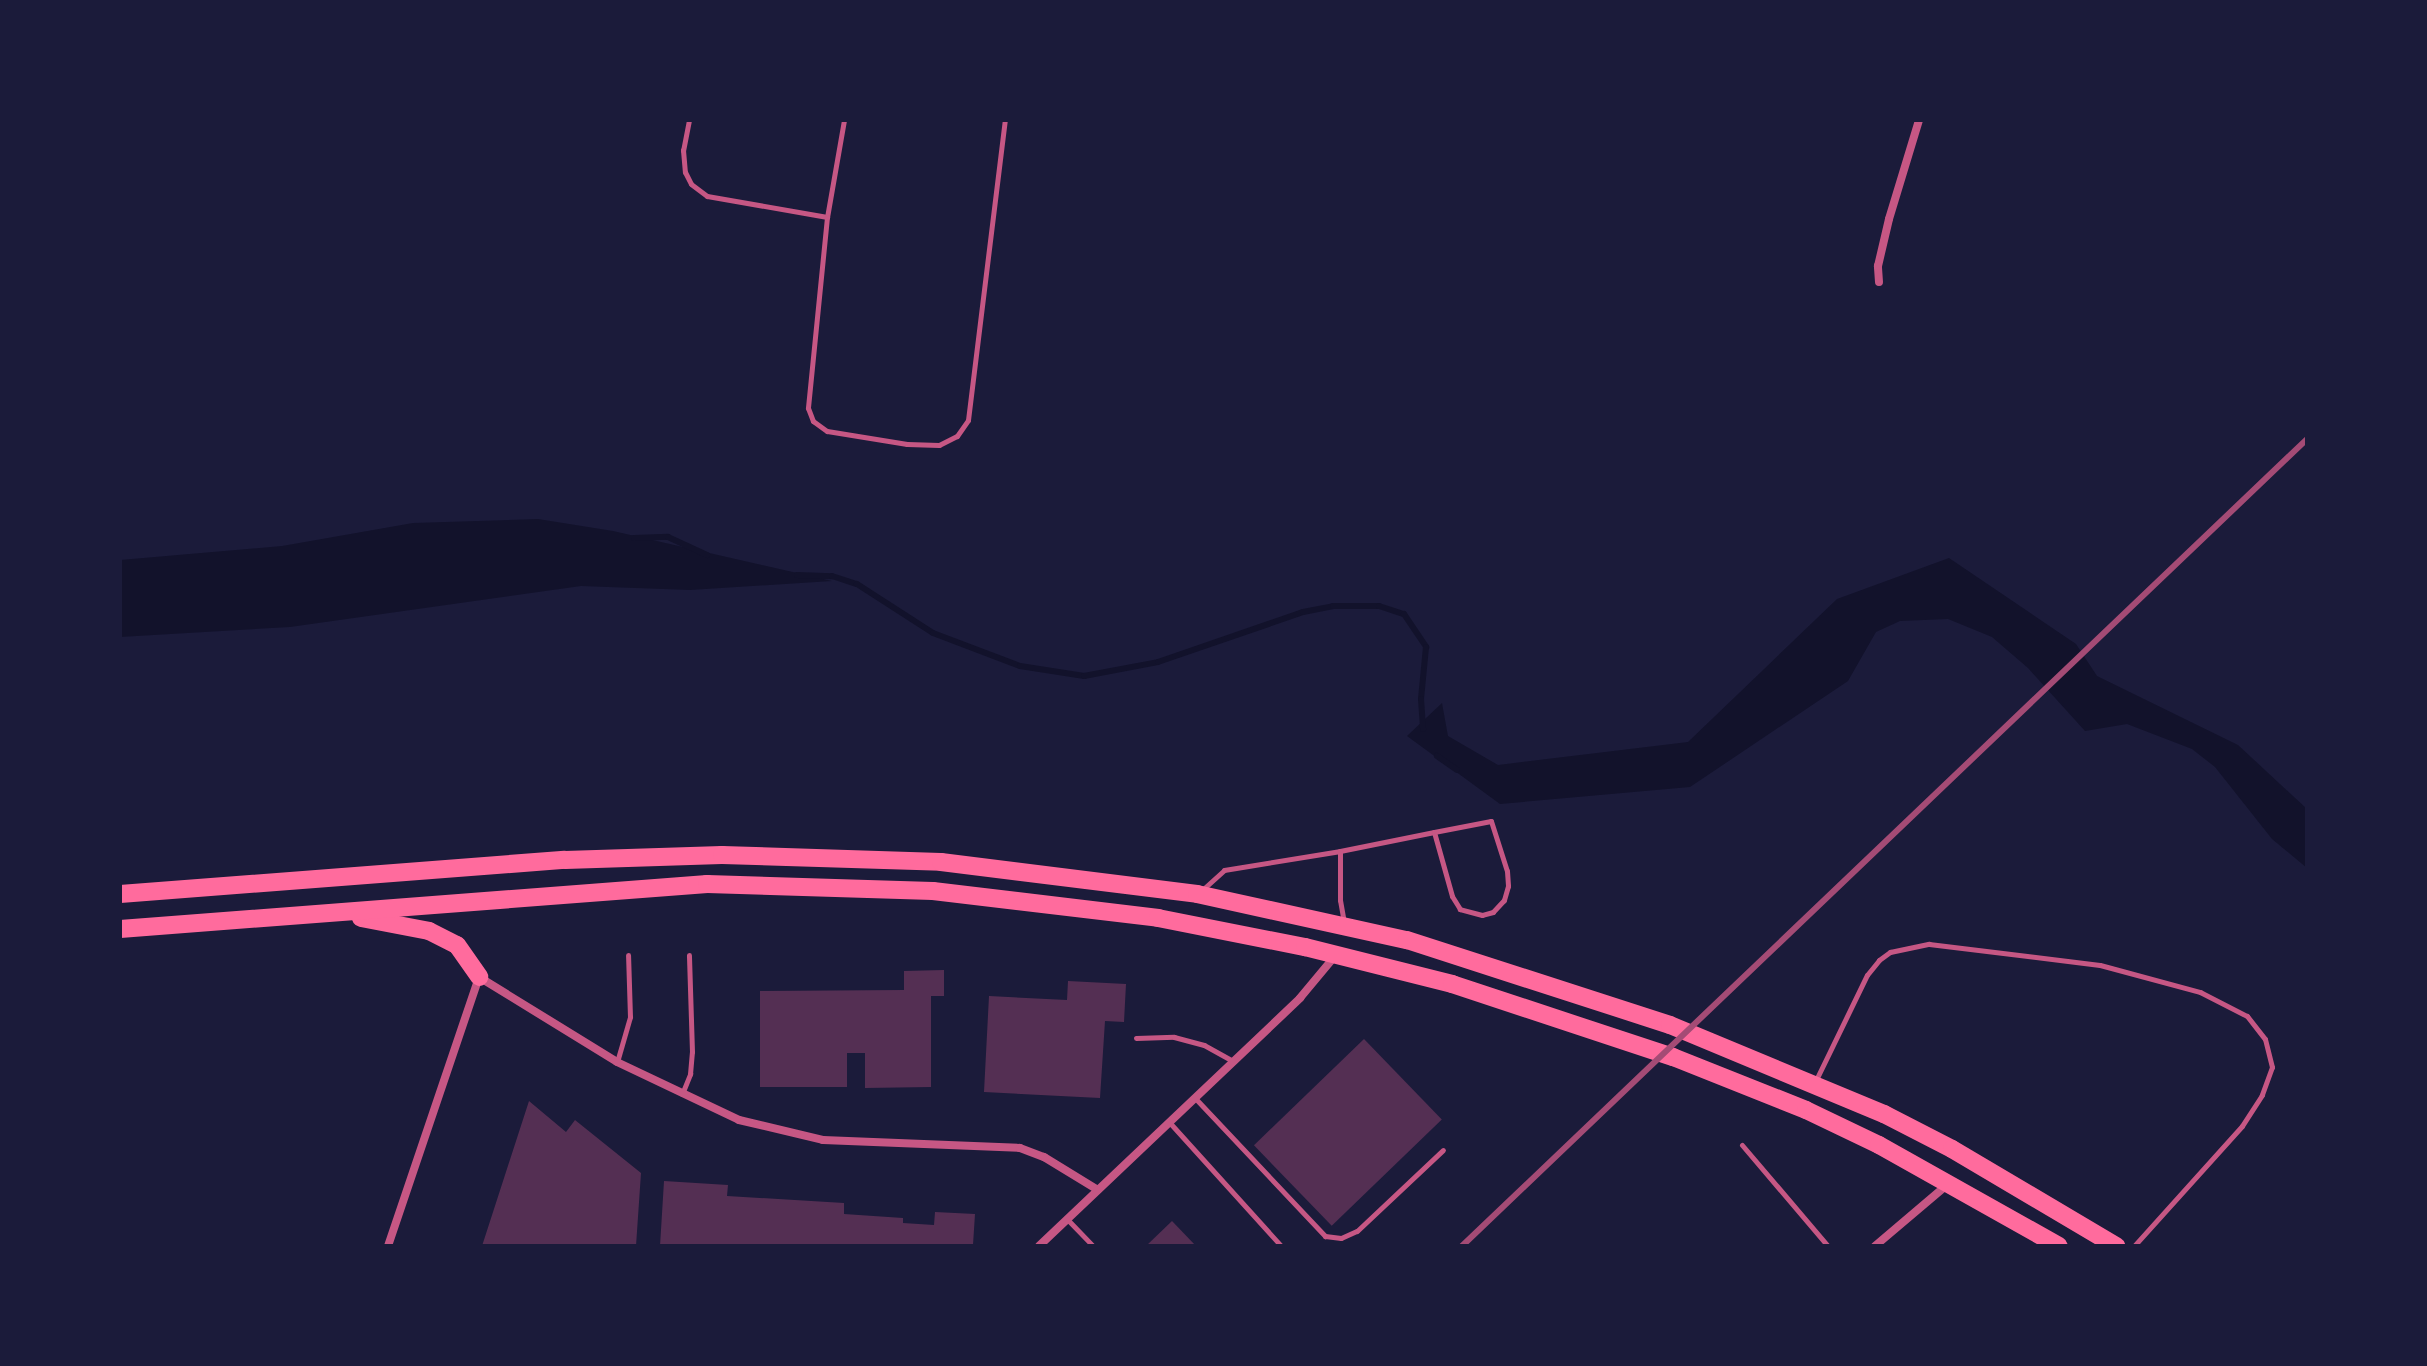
<!DOCTYPE html>
<html>
<head>
<meta charset="utf-8">
<style>
	body { margin:0 }
	#map { position:relative; width:2427px; height:1366px; overflow:hidden; background:#1b1b3a; font-family:Inter,sans-serif }
	div>[style] { position:absolute }
	.water>* { inset:0; background:#12122b }
	.stream>* { height:6px; margin:-3px; padding:0 3px; transform-origin:3px; border-radius:3px; background:#12122b }
	.building>* { inset:0; background:#542f53; transform-origin:0 0 }
	.service>* { height:5px; margin:-2.5px; padding:0 2.5px; transform-origin:2.5px; border-radius:2.5px; background:#c65784 }
	.minor>* { height:8px; margin:-4px; padding:0 4px; transform-origin:4px; border-radius:4px; background:#c65784 }
	.trunk>* { height:18px; margin:-9px; padding:0 9px; transform-origin:9px; border-radius:9px; background:#ff6b9d }
	.rail>* { height:6px; margin:-3px; padding:0 3px; transform-origin:3px; border-radius:3px; background:#a44b75 }
	span { translate:-50% -50%; white-space:nowrap; text-align:center; line-height:1.15; -webkit-text-stroke:8px #1b1b3a; paint-order:stroke }
	.frame { position:absolute; inset:0; border:122px solid #1b1b3a; pointer-events:none }
</style>
</head>
<body>
<div id="map">
	<div class="water">
		<i style="clip-path:polygon(538px 519px,613px 531px,832px 581px,690px 590px,581px 586px,290px 627px,120px 637px,120px 560px,282px 546px,413px 523px)"></i>
		<i style="clip-path:polygon(1949px 558px,2076px 644px,2097px 676px,2238px 745px,2307px 809px,2307px 868px,2272px 839px,2215px 767px,2192px 749px,2127px 724px,2085px 731px,2028px 668px,1992px 637px,1948px 619px,1900px 621px,1876px 632px,1848px 681px,1690px 787px,1500px 804px,1407px 736px,1442px 703px,1448px 736px,1498px 765px,1688px 742px,1837px 599px)"></i>
	</div>
	<div class="stream">
		<i style="left:634px;top:538px;width:34px;rotate:-2deg"></i>
		<i style="left:668px;top:537px;width:43px;rotate:24.8deg"></i>
		<i style="left:797px;top:575px;width:35px;rotate:2deg"></i>
		<i style="left:832px;top:576px;width:26px;rotate:18deg"></i>
		<i style="left:857px;top:584px;width:90px;rotate:32.8deg"></i>
		<i style="left:933px;top:633px;width:93px;rotate:20.8deg"></i>
		<i style="left:1020px;top:666px;width:65px;rotate:8.9deg"></i>
		<i style="left:1084px;top:676px;width:75px;rotate:-10.7deg"></i>
		<i style="left:1158px;top:662px;width:153px;rotate:-19deg"></i>
		<i style="left:1303px;top:612px;width:31px;rotate:-11deg"></i>
		<i style="left:1333px;top:606px;width:46px"></i>
		<i style="left:1379px;top:606px;width:26px;rotate:18deg"></i>
		<i style="left:1404px;top:614px;width:40px;rotate:56deg"></i>
		<i style="left:1426px;top:647px;width:52px;rotate:95.5deg"></i>
		<i style="left:1421px;top:699px;width:30px;rotate:86deg"></i>
		<i style="left:1437px;top:756px;width:24px;rotate:35deg"></i>
	</div>
	<div class="building">
		<i style="clip-path:polygon(944px 970px,944px 996px,931px 996px,931px 1087px,865px 1088px,865px 1053px,847px 1053px,847px 1087px,760px 1087px,760px 991px,904px 990px,904px 971px)"></i>
		<i style="clip-path:polygon(1068px 981px,1126px 984px,1124px 1022px,1105px 1021px,1100px 1098px,984px 1092px,989px 996px,1067px 1000px)"></i>
		<i style="left:1364px;top:1039px;width:112px;height:153px;rotate:46deg"></i>
		<i style="clip-path:polygon(529px 1101px,566px 1132px,575px 1120px,641px 1173px,636px 1246px,482px 1246px)"></i>
		<i style="clip-path:polygon(664px 1181px,728px 1185px,727px 1196px,844px 1203px,844px 1214px,903px 1218px,903px 1223px,934px 1225px,935px 1212px,975px 1214px,973px 1245px,660px 1246px)"></i>
		<i style="clip-path:polygon(1172px 1221px,1196px 1246px,1146px 1246px)"></i>
	</div>
	<div class="service">
		<i style="left:689px;top:120px;width:31px;rotate:101deg"></i>
		<i style="left:683px;top:150px;width:22px;rotate:85deg"></i>
		<i style="left:685px;top:172px;width:13px;rotate:63deg"></i>
		<i style="left:691px;top:184px;width:20px;rotate:37deg"></i>
		<i style="left:707px;top:196px;width:122px;rotate:9.9deg"></i>
		<i style="left:844px;top:120px;width:98px;rotate:99.9deg"></i>
		<i style="left:827px;top:217px;width:192px;rotate:95.7deg"></i>
		<i style="left:808px;top:408px;width:14px;rotate:69deg"></i>
		<i style="left:813px;top:421px;width:17px;rotate:36deg"></i>
		<i style="left:827px;top:431px;width:81px;rotate:9.2deg"></i>
		<i style="left:907px;top:444px;width:32px;rotate:2deg"></i>
		<i style="left:939px;top:445px;width:20px;rotate:-27deg"></i>
		<i style="left:957px;top:436px;width:19px;rotate:-55deg"></i>
		<i style="left:968px;top:420px;width:302px;rotate:-83deg"></i>
		<i style="left:1340px;top:851px;width:96px;rotate:-11.4deg"></i>
		<i style="left:1434px;top:832px;width:58px;rotate:-10.9deg"></i>
		<i style="left:1491px;top:821px;width:52px;rotate:72.3deg"></i>
		<i style="left:1507px;top:871px;width:15px;rotate:86deg"></i>
		<i style="left:1508px;top:886px;width:15px;rotate:106deg"></i>
		<i style="left:1504px;top:900px;width:16px;rotate:133deg"></i>
		<i style="left:1493px;top:912px;width:11px;rotate:165deg"></i>
		<i style="left:1482px;top:915px;width:23px;rotate:-165deg"></i>
		<i style="left:1460px;top:909px;width:15px;rotate:-122deg"></i>
		<i style="left:1452px;top:896px;width:66px;rotate:-105.7deg"></i>
		<i style="left:1201px;top:891px;width:31px;rotate:-42deg"></i>
		<i style="left:1224px;top:870px;width:118px;rotate:-9.3deg"></i>
		<i style="left:1340px;top:851px;width:49px;rotate:90deg"></i>
		<i style="left:1340px;top:900px;width:23px;rotate:80deg"></i>
		<i style="left:1136px;top:1038px;width:38px;rotate:-2deg"></i>
		<i style="left:1174px;top:1037px;width:31px;rotate:15deg"></i>
		<i style="left:1204px;top:1045px;width:33px;rotate:29deg"></i>
		<i style="left:617px;top:1062px;width:47px;rotate:-73.9deg"></i>
		<i style="left:630px;top:1017px;width:62px;rotate:-91.8deg"></i>
		<i style="left:1815px;top:1082px;width:119px;rotate:-64.1deg"></i>
		<i style="left:1867px;top:975px;width:19px;rotate:-51deg"></i>
		<i style="left:1879px;top:960px;width:14px;rotate:-36deg"></i>
		<i style="left:1890px;top:952px;width:40px;rotate:-12deg"></i>
		<i style="left:1929px;top:944px;width:172px;rotate:7deg"></i>
		<i style="left:2100px;top:965px;width:104px;rotate:15.1deg"></i>
		<i style="left:2200px;top:992px;width:53px;rotate:27.1deg"></i>
		<i style="left:2247px;top:1016px;width:29px;rotate:52deg"></i>
		<i style="left:2265px;top:1039px;width:29px;rotate:76deg"></i>
		<i style="left:2272px;top:1067px;width:30px;rotate:110deg"></i>
		<i style="left:2262px;top:1095px;width:37px;rotate:123deg"></i>
		<i style="left:2242px;top:1126px;width:161px;rotate:132deg"></i>
		<i style="left:682px;top:1094px;width:22px;rotate:-68deg"></i>
		<i style="left:690px;top:1074px;width:22px;rotate:-85deg"></i>
		<i style="left:692px;top:1052px;width:97px;rotate:-91.8deg"></i>
		<i style="left:1195px;top:1098px;width:190px;rotate:46.7deg"></i>
		<i style="left:1325px;top:1236px;width:16px;rotate:7deg"></i>
		<i style="left:1341px;top:1238px;width:17px;rotate:-24deg"></i>
		<i style="left:1357px;top:1231px;width:118px;rotate:-43.3deg"></i>
		<i style="left:1170px;top:1123px;width:166px;rotate:47.9deg"></i>
		<i style="left:1742px;top:1145px;width:133px;rotate:49.6deg"></i>
		<i style="left:1067px;top:1219px;width:37px;rotate:46deg"></i>
	</div>
	<div class="minor">
		<i style="left:1879px;top:282px;width:16px;rotate:-94deg"></i>
		<i style="left:1878px;top:266px;width:48px;rotate:-76.8deg"></i>
		<i style="left:1889px;top:219px;width:103px;rotate:-73.1deg"></i>
		<i style="left:388px;top:1246px;width:284px;rotate:-71.3deg"></i>
		<i style="left:479px;top:977px;width:162px;rotate:31.6deg"></i>
		<i style="left:617px;top:1062px;width:135px;rotate:25.4deg"></i>
		<i style="left:739px;top:1120px;width:86px;rotate:13.4deg"></i>
		<i style="left:823px;top:1140px;width:197px;rotate:2.3deg"></i>
		<i style="left:1020px;top:1148px;width:26px;rotate:21deg"></i>
		<i style="left:1044px;top:1157px;width:63px;rotate:31.4deg"></i>
		<i style="left:1039px;top:1246px;width:360px;rotate:-43.5deg"></i>
		<i style="left:1300px;top:998px;width:55px;rotate:-50.2deg"></i>
		<i style="left:1875px;top:1246px;width:96px;rotate:-40.3deg"></i>
	</div>
	<div class="trunk">
		<i style="left:120px;top:894px;width:446px;rotate:-4.4deg"></i>
		<i style="left:565px;top:860px;width:157px;rotate:-1.8deg"></i>
		<i style="left:722px;top:855px;width:219px;rotate:1.8deg"></i>
		<i style="left:941px;top:862px;width:258px;rotate:7.1deg"></i>
		<i style="left:1197px;top:894px;width:215px;rotate:12.4deg"></i>
		<i style="left:1407px;top:940px;width:276px;rotate:17.9deg"></i>
		<i style="left:1670px;top:1025px;width:232px;rotate:22.6deg"></i>
		<i style="left:1884px;top:1114px;width:76px;rotate:27.2deg"></i>
		<i style="left:1952px;top:1149px;width:191px;rotate:30.6deg"></i>
		<i style="left:361px;top:918px;width:69px;rotate:10.8deg"></i>
		<i style="left:429px;top:931px;width:31px;rotate:27deg"></i>
		<i style="left:457px;top:945px;width:39px;rotate:55deg"></i>
		<i style="left:120px;top:929px;width:589px;rotate:-4.38deg"></i>
		<i style="left:707px;top:884px;width:226px;rotate:1.8deg"></i>
		<i style="left:933px;top:891px;width:227px;rotate:6.8deg"></i>
		<i style="left:1158px;top:918px;width:150px;rotate:11.2deg"></i>
		<i style="left:1305px;top:947px;width:152px;rotate:14.1deg"></i>
		<i style="left:1452px;top:984px;width:233px;rotate:18.3deg"></i>
		<i style="left:1673px;top:1057px;width:143px;rotate:21.7deg"></i>
		<i style="left:1806px;top:1110px;width:81px;rotate:25.6deg"></i>
		<i style="left:1879px;top:1145px;width:206px;rotate:29.3deg"></i>
	</div>
	<div class="rail">
		<i style="left:1462px;top:1246px;width:1168px;rotate:-43.68deg"></i>
	</div>
	<div class="frame"></div>
</div>
</body>
</html>
